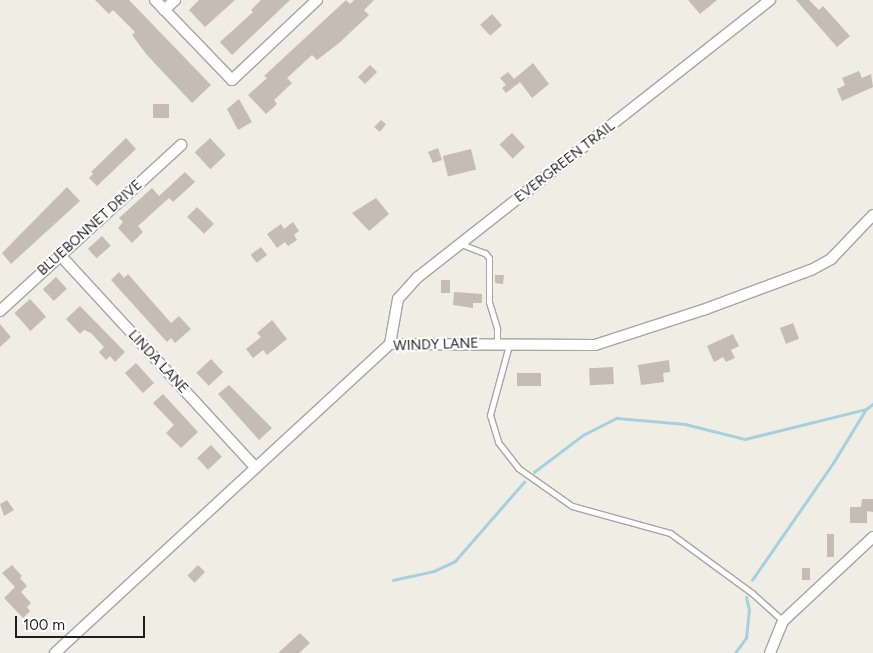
<!DOCTYPE html>
<html>
<head>
<meta charset="utf-8">
<style>
	body { margin:0 }
	#map { position:relative; width:873px; height:653px; overflow:hidden; background:#f0ede5; font-family:Figtree,sans-serif }
	div>[style] { position:absolute }
	.stream>* { height:2.5px; margin:-1.25px; padding:0 1.25px; transform-origin:1.25px; border-radius:1.25px; background:#a5d0de }
	.building>* { inset:0; background:#c5bcb4; transform-origin:0 0 }
	.roads { filter:drop-shadow(1px 0 #a6a6a6) drop-shadow(-1px 0 #a6a6a6) drop-shadow(0 1px #a6a6a6) drop-shadow(0 -1px #a6a6a6) }
	.lane>* { height:5px; margin:-2.5px; padding:0 2.5px; transform-origin:2.5px; border-radius:2.5px; background:#fff }
	.street>* { height:10px; margin:-5px; padding:0 5px; transform-origin:5px; border-radius:5px; background:#fff }
	span { translate:-50% -50%; white-space:nowrap; text-align:center; line-height:1.15; -webkit-text-stroke:4px #fff; paint-order:stroke }
	.street-label { font-size:14px; color:#1f1f1f }
	.scale { position:absolute; left:15px; top:616px; width:130px; height:22px; box-sizing:border-box; border:2px solid #1f1f1f; border-top:0; padding-left:6px; font-size:15px; line-height:18px; white-space:nowrap; color:#1f1f1f; -webkit-text-stroke:4px #fff; paint-order:stroke }
</style>
</head>
<body>
<div id="map">
	<div class="stream">
		<i style="left:534px;top:472px;width:61px;rotate:-37.1deg"></i>
		<i style="left:583px;top:435px;width:38px;rotate:-27deg"></i>
		<i style="left:617px;top:418px;width:68px;rotate:5deg"></i>
		<i style="left:685px;top:424px;width:62px;rotate:14deg"></i>
		<i style="left:745px;top:439px;width:125px;rotate:-13.9deg"></i>
		<i style="left:393px;top:580px;width:42px;rotate:-12.4deg"></i>
		<i style="left:434px;top:571px;width:23px;rotate:-25deg"></i>
		<i style="left:455px;top:561px;width:105px;rotate:-48.9deg"></i>
		<i style="left:752px;top:580px;width:142px;rotate:-55.3deg"></i>
		<i style="left:833px;top:463px;width:63px;rotate:-58.6deg"></i>
		<i style="left:866px;top:409px;width:9px;rotate:-36deg"></i>
		<i style="left:735px;top:653px;width:19px;rotate:-54deg"></i>
		<i style="left:746px;top:638px;width:28px;rotate:-84deg"></i>
		<i style="left:749px;top:610px;width:13px;rotate:-103deg"></i>
	</div>
	<div class="building">
		<i style="clip-path:polygon(95px 0,129px 0,211px 85px,192px 103px,147px 55px,132px 35px,135px 32px,113px 10px,109px 14px)"></i>
		<i style="clip-path:polygon(199px 0,235px 0,205px 27px,189px 10px)"></i>
		<i style="clip-path:polygon(261px 0,290px 0,232px 55px,220px 42px,253px 12px,251px 10px)"></i>
		<i style="clip-path:polygon(346px 0,350px 4px,354px 0,374px 0,364px 10px,369px 15px,339px 43px,317px 60px,312px 55px,287px 78px,292px 83px,274px 100px,277px 104px,266px 114px,248px 95px,267px 78px,264px 76px)"></i>
		<i style="clip-path:polygon(688px 0,717px 0,700px 14px)"></i>
		<i style="clip-path:polygon(796px 0,809px 0,819px 10px,823px 6px,850px 36px,837px 47px)"></i>
		<i style="left:492px;top:14px;width:15px;height:16px;rotate:48deg"></i>
		<i style="clip-path:polygon(533px 63px,549px 84px,532px 98px,520px 82px,506px 93px,502px 88px,506px 85px,500px 78px,508px 72px,514px 79px)"></i>
		<i style="left:370px;top:65px;width:10px;height:17px;rotate:45deg"></i>
		<i style="clip-path:polygon(859px 71px,862px 78px,871px 74px,873px 87px,842px 101px,837px 89px,845px 85px,842px 78px)"></i>
		<i style="clip-path:polygon(239px 99px,252px 122px,238px 130px,227px 109px)"></i>
		<i style="left:153px;top:104px;width:16px;height:14px"></i>
		<i style="clip-path:polygon(381px 120px,386px 124px,380px 132px,374px 127px)"></i>
		<i style="left:512px;top:133px;width:19px;height:17px;rotate:47deg"></i>
		<i style="clip-path:polygon(126px 138px,136px 149px,97px 186px,89px 178px,93px 174px,91px 172px)"></i>
		<i style="left:210px;top:138px;width:23px;height:21px;rotate:47deg"></i>
		<i style="clip-path:polygon(438px 148px,442px 160px,433px 163px,428px 152px)"></i>
		<i style="left:471px;top:149px;width:21px;height:29px;rotate:76deg"></i>
		<i style="clip-path:polygon(185px 172px,195px 182px,173px 202px,169px 198px,138px 226px,143px 232px,132px 243px,118px 228px,123px 222px,119px 218px,152px 188px,159px 196px)"></i>
		<i style="clip-path:polygon(67px 187px,80px 201px,11px 264px,2px 253px)"></i>
		<i style="clip-path:polygon(376px 198px,389px 214px,369px 231px,352px 213px)"></i>
		<i style="left:197px;top:207px;width:24px;height:14px;rotate:45deg"></i>
		<i style="clip-path:polygon(293px 222px,299px 231px,294px 235px,297px 240px,288px 246px,285px 242px,277px 248px,267px 234px,281px 224px,284px 229px)"></i>
		<i style="left:102px;top:236px;width:13px;height:19px;rotate:48deg"></i>
		<i style="left:261px;top:247px;width:10px;height:13px;rotate:53deg"></i>
		<i style="clip-path:polygon(119px 272px,124px 278px,128px 274px,171px 323px,179px 316px,191px 329px,175px 343px,171px 338px,167px 342px,111px 280px)"></i>
		<i style="clip-path:polygon(495px 275px,504px 275px,503px 284px,495px 283px)"></i>
		<i style="left:56px;top:277px;width:16px;height:18px;rotate:47deg"></i>
		<i style="left:441px;top:280px;width:9px;height:13px"></i>
		<i style="clip-path:polygon(454px 292px,482px 294px,482px 303px,473px 303px,473px 308px,453px 305px)"></i>
		<i style="left:30px;top:299px;width:24px;height:21px;rotate:48deg"></i>
		<i style="clip-path:polygon(80px 306px,125px 352px,115px 362px,110px 356px,106px 360px,99px 352px,104px 347px,91px 333px,84px 330px,80px 334px,66px 319px)"></i>
		<i style="clip-path:polygon(272px 320px,287px 339px,267px 355px,263px 350px,253px 358px,246px 349px,261px 337px,257px 333px)"></i>
		<i style="left:793px;top:323px;width:17px;height:14px;rotate:69deg"></i>
		<i style="clip-path:polygon(0 324px,11px 337px,0 347px)"></i>
		<i style="clip-path:polygon(733px 334px,739px 346px,731px 350px,735px 358px,726px 362px,723px 357px,714px 362px,707px 346px)"></i>
		<i style="left:211px;top:359px;width:18px;height:20px;rotate:47deg"></i>
		<i style="clip-path:polygon(669px 360px,670px 372px,663px 373px,664px 382px,641px 385px,638px 365px)"></i>
		<i style="left:136px;top:363px;width:27px;height:15px;rotate:48deg"></i>
		<i style="left:613px;top:367px;width:17px;height:24px;rotate:87deg"></i>
		<i style="left:517px;top:373px;width:24px;height:13px"></i>
		<i style="clip-path:polygon(229px 385px,272px 428px,259px 440px,218px 394px)"></i>
		<i style="clip-path:polygon(163px 394px,198px 432px,181px 448px,166px 433px,174px 425px,153px 403px)"></i>
		<i style="left:211px;top:445px;width:16px;height:19px;rotate:47deg"></i>
		<i style="clip-path:polygon(862px 499px,873px 499px,873px 512px,867px 511px,867px 523px,850px 523px,850px 507px,861px 507px)"></i>
		<i style="clip-path:polygon(7px 500px,14px 510px,4px 516px,0 504px)"></i>
		<i style="left:827px;top:534px;width:7px;height:23px"></i>
		<i style="clip-path:polygon(12px 565px,22px 576px,20px 578px,27px 586px,21px 592px,31px 603px,27px 607px,30px 611px,23px 618px,4px 598px,15px 587px,2px 573px)"></i>
		<i style="left:198px;top:565px;width:10px;height:15px;rotate:45deg"></i>
		<i style="left:802px;top:568px;width:8px;height:12px"></i>
		<i style="clip-path:polygon(300px 633px,310px 643px,299px 653px,278px 653px)"></i>
	</div>
	<div class="roads">
		<div class="lane">
			<i style="left:461px;top:244px;width:26px;rotate:21deg"></i>
			<i style="left:485px;top:253px;width:6px;rotate:51deg"></i>
			<i style="left:489px;top:258px;width:44px;rotate:90deg"></i>
			<i style="left:489px;top:302px;width:28px;rotate:73deg"></i>
			<i style="left:497px;top:329px;width:14px;rotate:90deg"></i>
			<i style="left:509px;top:345px;width:73px;rotate:105.2deg"></i>
			<i style="left:490px;top:415px;width:28px;rotate:73deg"></i>
			<i style="left:498px;top:442px;width:33px;rotate:52deg"></i>
			<i style="left:518px;top:468px;width:66px;rotate:35.1deg"></i>
			<i style="left:572px;top:506px;width:102px;rotate:15.4deg"></i>
			<i style="left:670px;top:533px;width:102px;rotate:36.2deg"></i>
			<i style="left:752px;top:593px;width:42px;rotate:42.1deg"></i>
		</div>
		<div class="street">
			<i style="left:155px;top:0;width:111px;rotate:46.1deg"></i>
			<i style="left:232px;top:80px;width:117px;rotate:-43.3deg"></i>
			<i style="left:164px;top:10px;width:15px;rotate:-42deg"></i>
			<i style="left:60px;top:255px;width:289px;rotate:47.4deg"></i>
			<i style="left:0;top:311px;width:246px;rotate:-42.5deg"></i>
			<i style="left:390px;top:344px;width:46px;rotate:-79.9deg"></i>
			<i style="left:398px;top:299px;width:30px;rotate:-48deg"></i>
			<i style="left:418px;top:277px;width:448px;rotate:-38.2deg"></i>
			<i style="left:55px;top:653px;width:456px;rotate:-42.7deg"></i>
			<i style="left:390px;top:344px;width:205px;rotate:0.3deg"></i>
			<i style="left:595px;top:345px;width:114px;rotate:-18deg"></i>
			<i style="left:703px;top:310px;width:117px;rotate:-20.4deg"></i>
			<i style="left:813px;top:269px;width:21px;rotate:-29deg"></i>
			<i style="left:831px;top:259px;width:61px;rotate:-46.3deg"></i>
			<i style="left:770px;top:653px;width:35px;rotate:-68deg"></i>
			<i style="left:783px;top:621px;width:123px;rotate:-43deg"></i>
		</div>
	</div>
	<div class="street-label">
		<span style="left:565px;top:162px;rotate:-38deg">EVERGREEN TRAIL</span>
		<span style="left:90px;top:228px;rotate:-42deg">BLUEBONNET DRIVE</span>
		<span style="left:436px;top:345px;rotate:-2deg">WINDY LANE</span>
		<span style="left:158px;top:362px;rotate:47deg">LINDA LANE</span>
	</div>
	<div class="scale">100 m</div>
</div>
</body>
</html>
